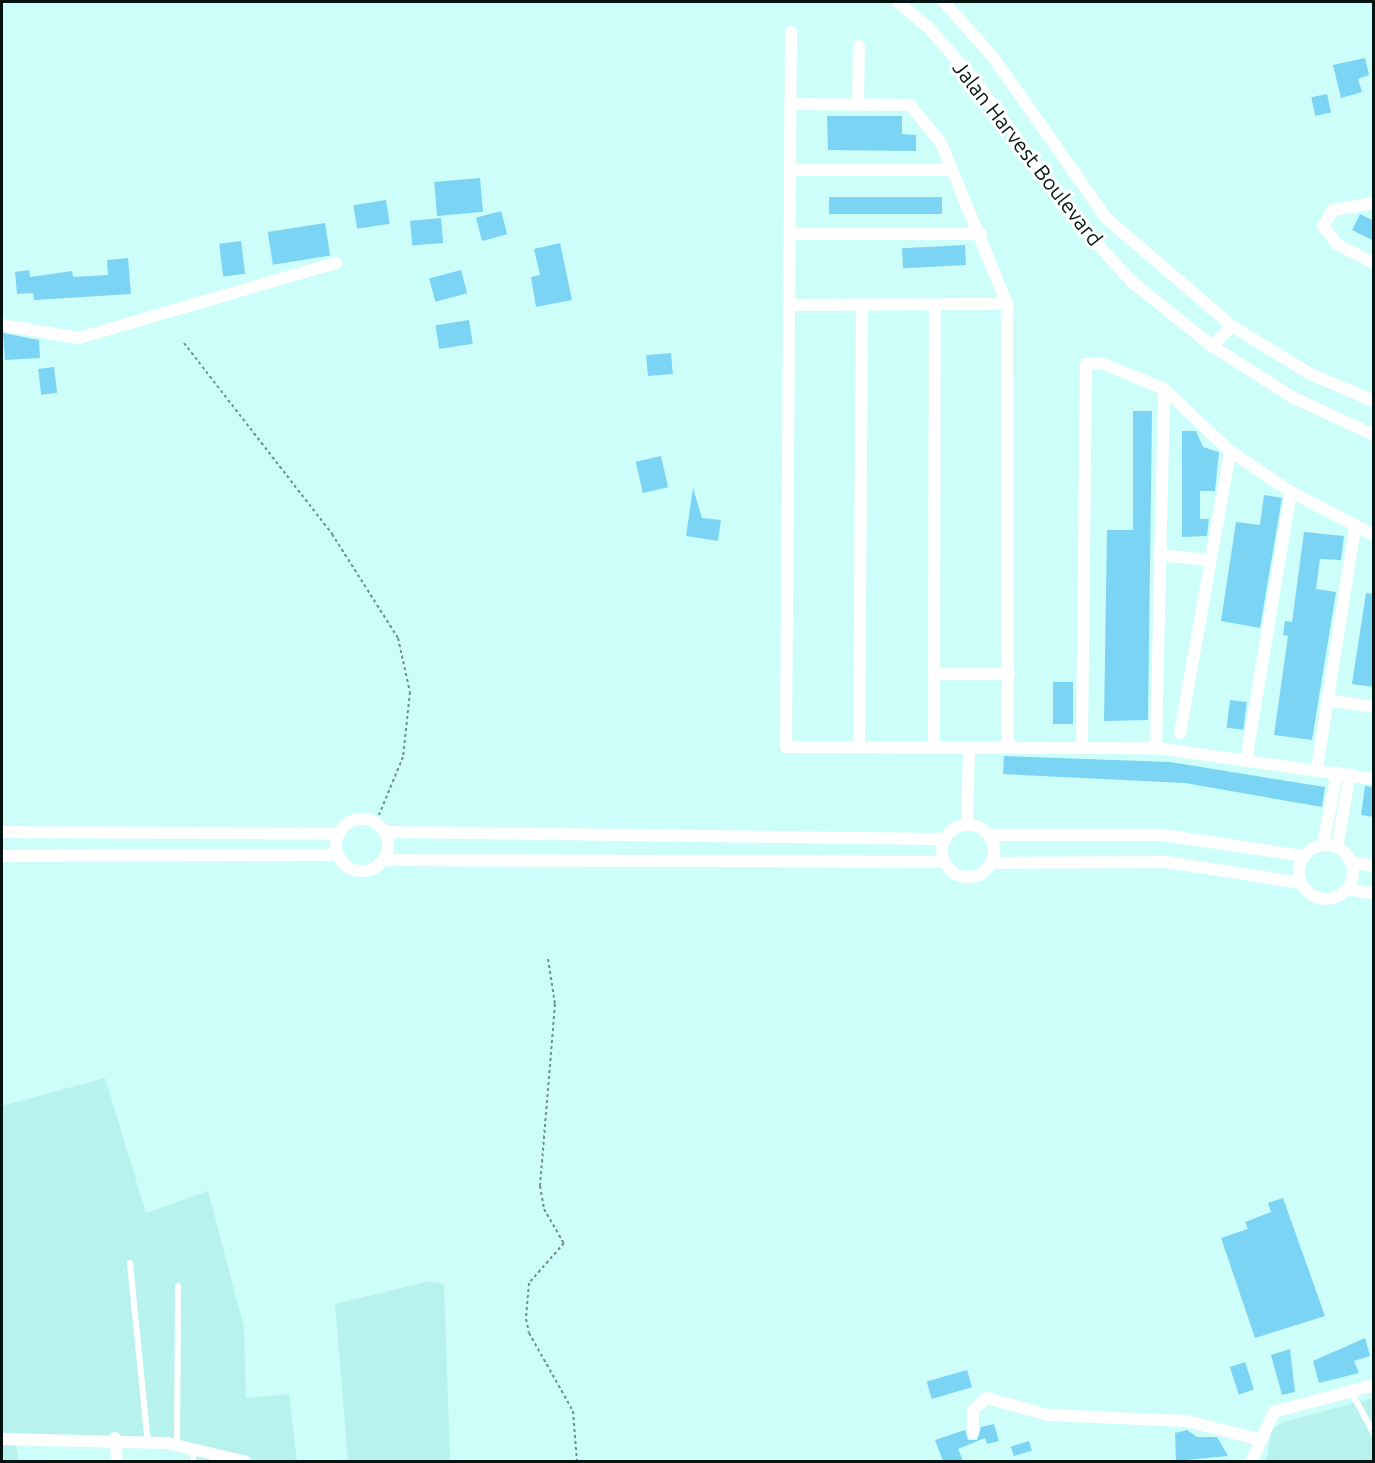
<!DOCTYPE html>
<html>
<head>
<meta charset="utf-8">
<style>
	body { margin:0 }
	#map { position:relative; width:1375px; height:1463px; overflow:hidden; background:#cdfefa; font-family:Ubuntu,sans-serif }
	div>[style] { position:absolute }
	.built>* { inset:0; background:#b8f2ee }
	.building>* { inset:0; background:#7cd4f5; transform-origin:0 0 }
	.path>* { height:2px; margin-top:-1px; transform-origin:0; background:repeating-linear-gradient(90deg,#6f918f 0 3px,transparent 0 6px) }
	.lane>* { height:6px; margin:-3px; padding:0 3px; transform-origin:3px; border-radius:3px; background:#fff }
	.street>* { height:12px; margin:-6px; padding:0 6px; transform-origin:6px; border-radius:6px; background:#fff }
	.street>.ring { margin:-6px; padding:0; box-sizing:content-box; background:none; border:12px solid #fff; border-radius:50% }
	span { translate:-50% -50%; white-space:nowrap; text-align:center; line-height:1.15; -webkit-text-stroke:6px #fff; paint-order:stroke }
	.street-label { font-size:21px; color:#031413 }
	.frame { position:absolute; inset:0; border:3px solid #031413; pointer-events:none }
</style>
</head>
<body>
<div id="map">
	<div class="built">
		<i style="clip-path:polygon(105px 1078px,146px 1213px,208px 1191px,244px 1327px,246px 1398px,289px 1394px,297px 1461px,190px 1461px,189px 1450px,131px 1439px,16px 1445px,19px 1461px,2px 1462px,2px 1106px)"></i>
		<i style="clip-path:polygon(430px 1281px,444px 1284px,450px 1461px,348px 1461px,335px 1304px)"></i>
		<i style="clip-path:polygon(1373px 1398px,1373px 1461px,1266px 1462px,1272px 1429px,1284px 1422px)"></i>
	</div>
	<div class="building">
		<i style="clip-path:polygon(1365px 58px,1369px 75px,1358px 79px,1362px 92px,1341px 98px,1333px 65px)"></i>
		<i style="left:1327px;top:94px;width:19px;height:16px;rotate:78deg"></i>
		<i style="clip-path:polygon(827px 116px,902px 116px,902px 134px,916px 135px,916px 151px,828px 150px)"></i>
		<i style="left:480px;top:178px;width:34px;height:46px;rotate:85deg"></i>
		<i style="left:942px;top:197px;width:17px;height:113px;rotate:90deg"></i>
		<i style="left:386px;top:200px;width:24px;height:33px;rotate:81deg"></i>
		<i style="left:501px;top:211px;width:24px;height:26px;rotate:75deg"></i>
		<i style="clip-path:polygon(1360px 214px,1374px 221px,1374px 241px,1352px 230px)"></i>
		<i style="left:441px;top:218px;width:25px;height:31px;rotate:85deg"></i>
		<i style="left:325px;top:223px;width:33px;height:58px;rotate:81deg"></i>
		<i style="left:241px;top:241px;width:33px;height:22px;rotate:83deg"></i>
		<i style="clip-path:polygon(560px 243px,572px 300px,536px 307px,531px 277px,540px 275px,534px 249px)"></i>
		<i style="left:965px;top:245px;width:20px;height:63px;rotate:87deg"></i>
		<i style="clip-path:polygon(128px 258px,131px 294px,34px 300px,33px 293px,17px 294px,15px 272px,29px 270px,30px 277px,72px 271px,73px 277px,108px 275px,107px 260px)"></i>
		<i style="left:461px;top:270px;width:24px;height:33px;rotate:75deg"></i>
		<i style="left:469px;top:320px;width:24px;height:34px;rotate:81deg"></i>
		<i style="clip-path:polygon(3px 333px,39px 340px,40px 358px,5px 360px)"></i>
		<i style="left:671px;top:353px;width:21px;height:25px;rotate:85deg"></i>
		<i style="left:54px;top:367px;width:26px;height:16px;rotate:83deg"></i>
		<i style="clip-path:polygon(1133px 411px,1152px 411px,1148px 720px,1104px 721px,1107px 530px,1133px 530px)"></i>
		<i style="clip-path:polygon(1182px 431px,1196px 431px,1203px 447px,1219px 452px,1215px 491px,1200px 491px,1200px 519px,1209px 519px,1207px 536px,1182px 537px)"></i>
		<i style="left:661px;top:456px;width:32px;height:26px;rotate:77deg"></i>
		<i style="clip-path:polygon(693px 488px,702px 518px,721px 520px,718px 541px,686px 536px)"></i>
		<i style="clip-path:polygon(1264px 495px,1282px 498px,1260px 628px,1221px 621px,1236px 522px,1260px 525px)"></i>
		<i style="clip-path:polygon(1304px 532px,1344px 536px,1341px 560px,1320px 559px,1316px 589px,1336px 592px,1312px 740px,1274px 735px,1288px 636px,1283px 635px,1285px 621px,1292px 622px)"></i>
		<i style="clip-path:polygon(1366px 593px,1374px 594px,1374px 687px,1352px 684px)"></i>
		<i style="left:1053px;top:682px;width:20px;height:42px"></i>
		<i style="left:1230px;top:700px;width:17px;height:28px;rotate:7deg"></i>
		<i style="clip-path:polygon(1004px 756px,1170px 762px,1325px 787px,1322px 807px,1185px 783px,1003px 774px)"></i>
		<i style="clip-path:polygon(1365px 786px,1374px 787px,1374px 817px,1361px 815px)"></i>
		<i style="clip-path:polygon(1283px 1198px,1325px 1316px,1255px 1338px,1221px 1238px,1248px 1229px,1245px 1222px,1271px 1212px,1268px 1203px)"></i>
		<i style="clip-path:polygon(1365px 1338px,1370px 1356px,1354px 1361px,1359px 1373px,1319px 1383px,1313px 1361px)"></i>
		<i style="clip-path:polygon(1290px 1349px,1295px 1392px,1282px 1395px,1271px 1355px)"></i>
		<i style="left:1245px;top:1362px;width:29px;height:16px;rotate:72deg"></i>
		<i style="left:967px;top:1370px;width:18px;height:42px;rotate:74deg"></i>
		<i style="clip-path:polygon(994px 1424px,999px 1441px,987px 1444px,985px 1438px,958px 1449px,963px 1461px,943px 1461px,935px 1440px,965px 1430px,968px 1440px,977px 1440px,981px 1427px)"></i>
		<i style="clip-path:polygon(1187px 1430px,1197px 1437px,1217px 1437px,1228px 1456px,1176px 1461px,1175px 1433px)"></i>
		<i style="left:1029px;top:1441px;width:10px;height:19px;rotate:73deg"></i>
	</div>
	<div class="path">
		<i style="left:184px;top:343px;width:242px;rotate:52.2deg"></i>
		<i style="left:332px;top:534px;width:123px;rotate:57.6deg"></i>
		<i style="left:398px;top:638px;width:55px;rotate:77.5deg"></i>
		<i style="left:410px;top:692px;width:65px;rotate:96.1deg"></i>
		<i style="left:403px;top:757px;width:70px;rotate:112.6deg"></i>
		<i style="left:548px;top:959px;width:46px;rotate:81.2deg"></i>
		<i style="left:555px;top:1004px;width:183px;rotate:94.7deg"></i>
		<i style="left:540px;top:1186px;width:23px;rotate:80deg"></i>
		<i style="left:544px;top:1209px;width:39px;rotate:60deg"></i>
		<i style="left:564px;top:1243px;width:53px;rotate:131.2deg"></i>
		<i style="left:529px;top:1283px;width:36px;rotate:95deg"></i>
		<i style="left:526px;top:1319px;width:14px;rotate:78deg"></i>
		<i style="left:529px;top:1333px;width:90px;rotate:60.6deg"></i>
		<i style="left:573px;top:1411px;width:51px;rotate:85.5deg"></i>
	</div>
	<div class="lane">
		<i style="left:130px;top:1263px;width:180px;rotate:84.3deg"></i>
		<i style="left:1351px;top:1391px;width:49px;rotate:61.9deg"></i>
		<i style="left:177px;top:1445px;width:159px;rotate:-89.6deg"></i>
		<i style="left:192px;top:1450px;width:12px;rotate:81deg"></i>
	</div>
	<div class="street">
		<i style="left:898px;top:2px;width:42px;rotate:40.2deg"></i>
		<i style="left:930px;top:29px;width:77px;rotate:49.2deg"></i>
		<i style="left:980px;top:87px;width:158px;rotate:54.5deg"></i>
		<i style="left:1072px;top:216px;width:89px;rotate:47.7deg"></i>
		<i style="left:1132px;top:282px;width:102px;rotate:38.7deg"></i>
		<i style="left:1212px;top:346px;width:95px;rotate:32.5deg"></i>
		<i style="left:1292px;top:397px;width:90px;rotate:24.9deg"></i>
		<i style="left:944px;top:2px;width:74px;rotate:48.3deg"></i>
		<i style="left:993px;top:57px;width:197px;rotate:54.9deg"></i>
		<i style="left:1106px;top:218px;width:166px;rotate:40.6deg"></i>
		<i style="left:1232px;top:326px;width:92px;rotate:31.6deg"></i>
		<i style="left:1310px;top:374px;width:69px;rotate:22.9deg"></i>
		<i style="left:791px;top:32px;width:715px;rotate:90.4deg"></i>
		<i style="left:786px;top:747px;width:370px;rotate:0.2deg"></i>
		<i style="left:1156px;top:748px;width:220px;rotate:8.1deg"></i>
		<i style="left:858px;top:103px;width:57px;rotate:-89deg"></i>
		<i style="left:792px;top:104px;width:118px;rotate:0.5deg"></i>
		<i style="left:910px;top:105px;width:49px;rotate:50.8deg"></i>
		<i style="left:941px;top:143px;width:174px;rotate:67.7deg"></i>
		<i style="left:1007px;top:304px;width:441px;rotate:89.9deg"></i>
		<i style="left:791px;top:170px;width:156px"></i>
		<i style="left:1374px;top:203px;width:42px;rotate:170.3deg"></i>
		<i style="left:1333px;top:210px;width:19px;rotate:122deg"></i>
		<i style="left:1323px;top:226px;width:24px;rotate:52deg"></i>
		<i style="left:1338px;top:245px;width:40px;rotate:26.6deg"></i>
		<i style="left:793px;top:234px;width:188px"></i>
		<i style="left:792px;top:305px;width:215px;rotate:-0.3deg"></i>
		<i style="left:2px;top:325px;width:78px;rotate:9.6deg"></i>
		<i style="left:79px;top:338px;width:268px;rotate:-16.3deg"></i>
		<i style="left:1212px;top:346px;width:28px;rotate:-45deg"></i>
		<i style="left:1159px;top:555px;width:50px;rotate:5.7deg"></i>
		<i style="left:936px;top:674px;width:73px"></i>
		<i style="left:1327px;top:700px;width:48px;rotate:8.5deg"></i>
		<i style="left:1180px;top:733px;width:286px;rotate:-79.9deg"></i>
		<i style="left:859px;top:745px;width:438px;rotate:-89.6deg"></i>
		<i style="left:1082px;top:746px;width:382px;rotate:-89.4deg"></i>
		<i style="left:1086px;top:364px;width:15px;rotate:-4deg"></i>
		<i style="left:1101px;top:363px;width:68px;rotate:22.4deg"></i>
		<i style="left:1164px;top:389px;width:91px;rotate:43.2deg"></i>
		<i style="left:1230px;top:451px;width:73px;rotate:33.9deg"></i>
		<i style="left:1291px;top:492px;width:93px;rotate:27.4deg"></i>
		<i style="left:934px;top:747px;width:440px;rotate:-89.9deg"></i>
		<i style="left:1156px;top:748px;width:359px;rotate:-88.7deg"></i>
		<i style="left:1246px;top:760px;width:272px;rotate:-80.5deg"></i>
		<i style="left:1317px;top:768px;width:244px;rotate:-81deg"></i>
		<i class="ring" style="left:336px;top:819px;width:40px;height:40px"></i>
		<i style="left:967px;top:825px;width:77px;rotate:-88.5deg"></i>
		<i class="ring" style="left:942px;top:825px;width:40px;height:40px"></i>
		<i style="left:2px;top:832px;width:337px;rotate:0.3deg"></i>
		<i style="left:386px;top:832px;width:558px;rotate:0.72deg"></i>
		<i style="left:989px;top:835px;width:174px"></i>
		<i style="left:1163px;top:835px;width:143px;rotate:8.5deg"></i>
		<i style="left:1323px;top:845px;width:74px;rotate:-79.1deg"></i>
		<i class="ring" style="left:1299px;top:845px;width:42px;height:42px"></i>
		<i style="left:1337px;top:847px;width:74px;rotate:-79.9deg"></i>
		<i style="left:2px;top:856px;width:336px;rotate:-0.2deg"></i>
		<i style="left:385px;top:860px;width:559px;rotate:0.2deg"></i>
		<i style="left:1351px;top:862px;width:23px;rotate:10deg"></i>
		<i style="left:991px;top:863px;width:175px;rotate:-0.3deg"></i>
		<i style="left:1166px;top:862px;width:137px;rotate:8.8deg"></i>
		<i style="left:1347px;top:889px;width:27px;rotate:10deg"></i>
		<i style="left:973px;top:1433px;width:23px;rotate:-90deg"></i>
		<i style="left:973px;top:1410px;width:18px;rotate:-41deg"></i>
		<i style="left:987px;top:1398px;width:63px;rotate:15.6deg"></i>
		<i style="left:1048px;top:1415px;width:139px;rotate:2.5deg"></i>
		<i style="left:1187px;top:1421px;width:72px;rotate:14.4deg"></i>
		<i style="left:115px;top:1438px;width:24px;rotate:85deg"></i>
		<i style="left:2px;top:1439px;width:165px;rotate:1.4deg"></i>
		<i style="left:167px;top:1443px;width:81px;rotate:13.5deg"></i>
		<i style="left:1251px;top:1462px;width:55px;rotate:-65.3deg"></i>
		<i style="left:1274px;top:1412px;width:104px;rotate:-15.1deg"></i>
	</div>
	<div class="street-label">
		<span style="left:1028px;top:153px;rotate:52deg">Jalan Harvest Boulevard</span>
	</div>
	<div class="frame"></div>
</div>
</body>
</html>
